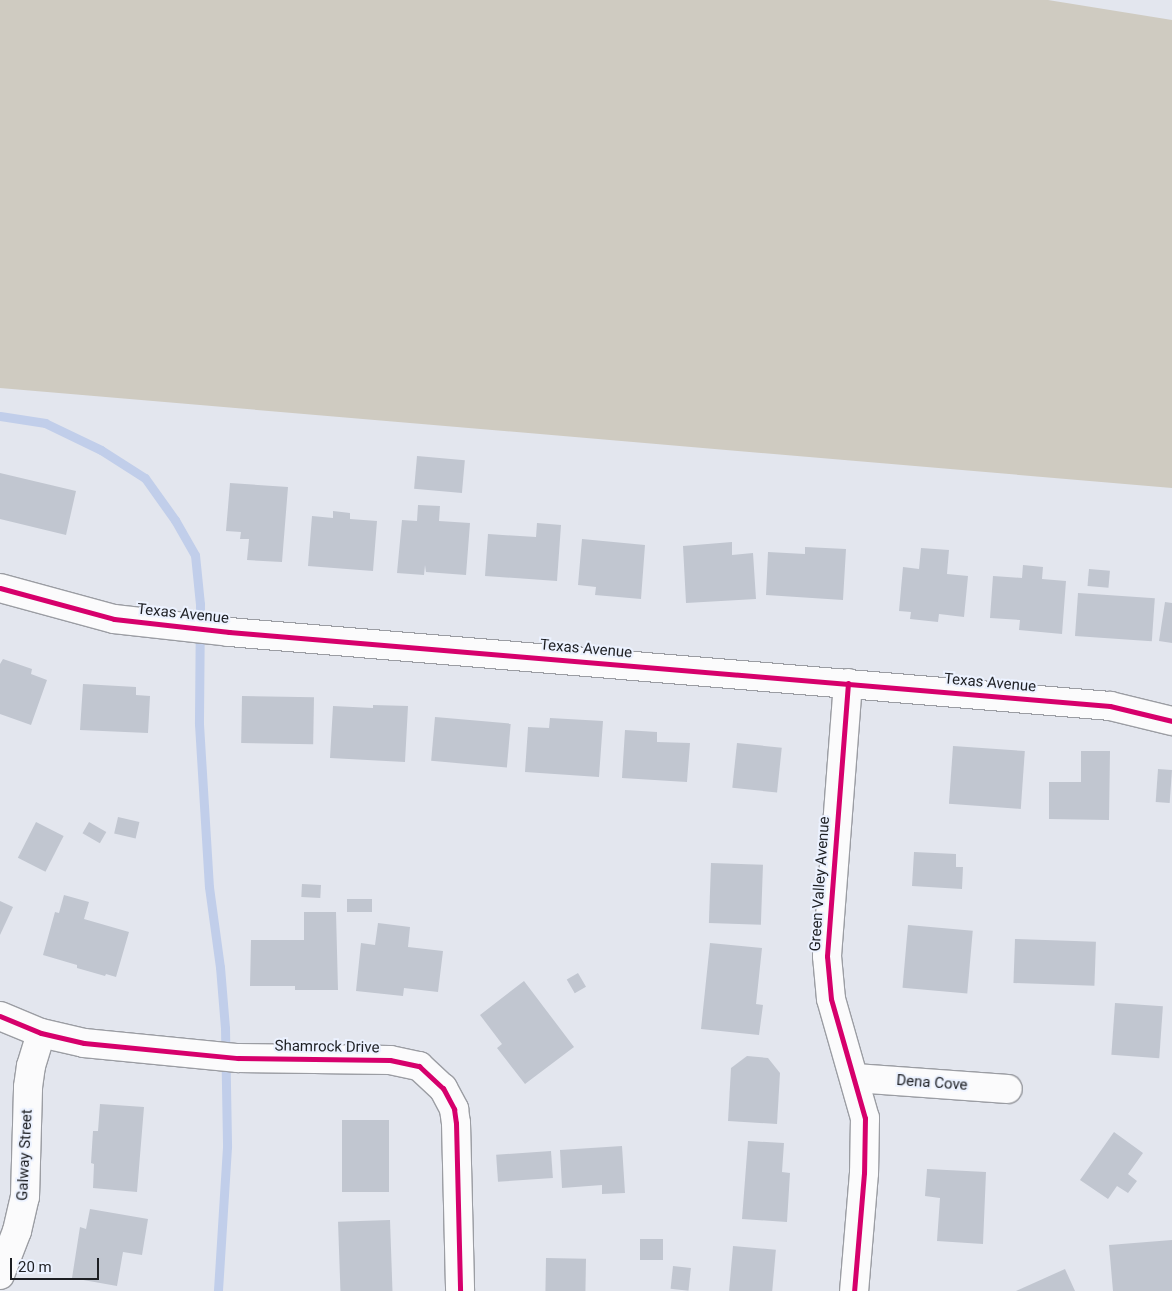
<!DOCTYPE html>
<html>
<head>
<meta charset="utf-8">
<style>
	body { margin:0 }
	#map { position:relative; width:1172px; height:1291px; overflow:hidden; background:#e3e6ee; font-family:Roboto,sans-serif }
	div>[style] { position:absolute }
	.green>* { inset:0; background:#cfcbc1 }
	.stream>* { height:9px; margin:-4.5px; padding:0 4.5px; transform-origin:4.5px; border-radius:4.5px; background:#c1ceea }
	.building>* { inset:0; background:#c1c6d0; transform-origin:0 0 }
	.roads { filter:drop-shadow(1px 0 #9b9da3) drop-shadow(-1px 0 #9b9da3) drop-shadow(0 1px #9b9da3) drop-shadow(0 -1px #9b9da3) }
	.minor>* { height:28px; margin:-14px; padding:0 14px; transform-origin:14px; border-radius:14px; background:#fbfbfc }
	.cycleway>* { height:5px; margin:-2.5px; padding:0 2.5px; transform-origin:2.5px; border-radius:2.5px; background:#d6006c }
	span { translate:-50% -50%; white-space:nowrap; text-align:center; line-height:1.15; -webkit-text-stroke:4px #ecf2ff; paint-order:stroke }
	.street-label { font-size:15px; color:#1d1f23 }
	.scale { position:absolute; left:10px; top:1258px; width:89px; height:22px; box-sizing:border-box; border:2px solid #1d1f23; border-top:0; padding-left:6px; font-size:15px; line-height:18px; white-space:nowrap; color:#1d1f23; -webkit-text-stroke:4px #ecf2ff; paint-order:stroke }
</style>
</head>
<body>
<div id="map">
	<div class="green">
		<i style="clip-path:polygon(0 0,1048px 0,1172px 20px,1172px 488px,0 388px)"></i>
	</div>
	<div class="stream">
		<i style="left:0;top:416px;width:46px;rotate:8.8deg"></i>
		<i style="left:45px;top:423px;width:62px;rotate:25.7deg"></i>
		<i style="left:101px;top:450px;width:52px;rotate:32.5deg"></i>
		<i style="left:145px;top:478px;width:52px;rotate:54.5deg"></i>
		<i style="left:175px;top:520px;width:40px;rotate:60.3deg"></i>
		<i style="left:195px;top:555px;width:49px;rotate:84.2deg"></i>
		<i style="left:200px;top:604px;width:120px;rotate:90.5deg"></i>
		<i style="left:199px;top:724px;width:163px;rotate:86.5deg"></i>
		<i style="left:209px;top:887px;width:81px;rotate:82.2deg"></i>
		<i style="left:220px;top:967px;width:61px;rotate:85.3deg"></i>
		<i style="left:225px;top:1028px;width:119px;rotate:89deg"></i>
		<i style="left:227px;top:1147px;width:144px;rotate:93.6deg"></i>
	</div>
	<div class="building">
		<i style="left:417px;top:456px;width:48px;height:33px;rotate:5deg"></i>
		<i style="clip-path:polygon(0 473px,76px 491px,66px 535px,0 519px)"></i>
		<i style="clip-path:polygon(230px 483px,288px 487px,282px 562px,247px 560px,249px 539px,240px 539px,241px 532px,226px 531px)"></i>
		<i style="clip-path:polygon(418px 505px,440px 506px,439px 521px,470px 523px,466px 575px,426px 572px,425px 565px,424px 575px,397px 573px,402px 520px,417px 521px)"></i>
		<i style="clip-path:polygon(333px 511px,350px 513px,350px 519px,377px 521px,373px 571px,308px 566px,312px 516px,333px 518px)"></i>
		<i style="clip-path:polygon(537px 523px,561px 525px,557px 581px,485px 576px,488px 534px,536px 537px)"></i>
		<i style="clip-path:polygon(582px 539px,645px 545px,641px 599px,595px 595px,596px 587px,578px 585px)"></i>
		<i style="clip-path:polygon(732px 542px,732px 555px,753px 553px,756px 599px,686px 603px,683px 546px)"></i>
		<i style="clip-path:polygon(805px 547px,846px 549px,843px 600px,766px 595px,768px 552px,805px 554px)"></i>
		<i style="clip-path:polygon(921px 548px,949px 550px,947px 574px,968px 576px,964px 617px,939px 614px,938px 622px,910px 619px,911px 612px,899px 611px,903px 567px,919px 569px)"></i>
		<i style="clip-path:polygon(1023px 565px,1043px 567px,1042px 579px,1066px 581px,1062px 634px,1019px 630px,1020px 620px,990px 618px,993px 576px,1022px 578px)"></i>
		<i style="left:1089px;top:569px;width:21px;height:17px;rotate:5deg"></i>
		<i style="left:1078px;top:593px;width:77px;height:43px;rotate:4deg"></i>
		<i style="clip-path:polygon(1165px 602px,1172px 603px,1172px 643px,1159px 641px)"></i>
		<i style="clip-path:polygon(3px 659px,32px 669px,31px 674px,47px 680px,31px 725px,0 714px,0 664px)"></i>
		<i style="clip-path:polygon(83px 684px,136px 687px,136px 695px,150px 696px,148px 733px,80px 730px)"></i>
		<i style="left:242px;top:696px;width:72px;height:47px;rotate:1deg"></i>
		<i style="clip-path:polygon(373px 705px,408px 706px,405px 762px,330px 758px,333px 706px,373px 708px)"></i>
		<i style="left:435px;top:717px;width:76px;height:44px;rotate:5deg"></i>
		<i style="clip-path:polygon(550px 718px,603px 721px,599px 777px,525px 772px,528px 727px,549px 728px)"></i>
		<i style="clip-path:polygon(625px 730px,657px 732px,657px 742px,690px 743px,687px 782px,622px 778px)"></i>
		<i style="left:737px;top:743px;width:45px;height:45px;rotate:6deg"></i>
		<i style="left:953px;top:746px;width:72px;height:58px;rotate:4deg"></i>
		<i style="clip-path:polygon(1081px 751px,1110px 751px,1109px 820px,1049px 819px,1049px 782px,1081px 782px)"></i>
		<i style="left:1158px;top:769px;width:14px;height:33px;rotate:4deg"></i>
		<i style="left:118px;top:817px;width:22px;height:17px;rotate:13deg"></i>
		<i style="left:36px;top:822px;width:31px;height:40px;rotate:27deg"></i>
		<i style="left:89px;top:822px;width:20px;height:13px;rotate:30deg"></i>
		<i style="clip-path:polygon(914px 852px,956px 854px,956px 867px,963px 867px,962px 889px,912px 886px)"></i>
		<i style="left:711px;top:863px;width:52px;height:60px;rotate:2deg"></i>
		<i style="left:302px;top:884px;width:19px;height:13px;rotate:3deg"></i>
		<i style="clip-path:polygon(64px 895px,89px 902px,84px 919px,129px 932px,116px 977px,106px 974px,105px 976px,77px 968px,77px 965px,43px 955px,55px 912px,59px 913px)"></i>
		<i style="left:347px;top:899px;width:25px;height:13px"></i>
		<i style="clip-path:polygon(0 901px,13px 907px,0 935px)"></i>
		<i style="clip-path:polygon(304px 912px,336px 912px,338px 990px,295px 990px,295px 986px,250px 986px,251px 940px,304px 940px)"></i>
		<i style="clip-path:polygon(378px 923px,410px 927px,408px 947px,443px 951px,438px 992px,404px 988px,403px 996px,356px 991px,361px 943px,375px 945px)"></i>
		<i style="left:908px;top:925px;width:65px;height:63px;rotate:5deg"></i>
		<i style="left:1015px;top:939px;width:81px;height:44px;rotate:2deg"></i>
		<i style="clip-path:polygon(710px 943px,762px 948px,756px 1004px,763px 1005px,759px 1035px,701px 1029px)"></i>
		<i style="left:578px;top:973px;width:16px;height:13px;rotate:60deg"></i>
		<i style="clip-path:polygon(524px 981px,574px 1047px,525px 1084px,497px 1048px,502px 1044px,480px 1015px)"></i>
		<i style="left:1115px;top:1003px;width:48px;height:52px;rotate:4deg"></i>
		<i style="clip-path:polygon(747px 1056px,768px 1058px,780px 1073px,777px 1124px,728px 1121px,731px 1068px)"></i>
		<i style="clip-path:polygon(100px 1104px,144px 1107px,137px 1192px,93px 1188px,94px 1164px,91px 1163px,93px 1131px,98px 1131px)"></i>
		<i style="left:342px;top:1120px;width:47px;height:72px"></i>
		<i style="clip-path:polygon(1114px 1132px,1143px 1153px,1128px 1174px,1137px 1181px,1128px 1193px,1117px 1186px,1108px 1199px,1080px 1180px)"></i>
		<i style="clip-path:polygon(748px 1141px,784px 1143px,782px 1172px,790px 1173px,787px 1222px,742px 1219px)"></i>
		<i style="clip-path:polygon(622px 1146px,625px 1193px,602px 1194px,602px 1185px,562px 1188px,560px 1150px)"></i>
		<i style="left:551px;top:1151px;width:27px;height:55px;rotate:86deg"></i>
		<i style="clip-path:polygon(927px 1169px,986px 1172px,983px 1244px,937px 1241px,940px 1198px,925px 1196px)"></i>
		<i style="clip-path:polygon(90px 1209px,148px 1219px,142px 1255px,123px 1252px,117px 1286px,72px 1278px,80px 1227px,86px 1229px)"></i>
		<i style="left:390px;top:1220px;width:71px;height:52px;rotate:88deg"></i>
		<i style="left:640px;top:1239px;width:23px;height:21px"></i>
		<i style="clip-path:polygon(1172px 1240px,1172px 1291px,1113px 1291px,1109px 1245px)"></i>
		<i style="left:733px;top:1246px;width:43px;height:45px;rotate:5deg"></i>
		<i style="left:546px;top:1258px;width:40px;height:33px;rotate:1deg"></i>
		<i style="left:673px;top:1266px;width:18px;height:23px;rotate:6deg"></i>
		<i style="clip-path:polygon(1065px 1269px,1075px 1291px,1016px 1291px)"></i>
	</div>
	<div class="roads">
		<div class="minor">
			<i style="left:0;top:588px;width:118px;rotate:15.2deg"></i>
			<i style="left:114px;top:619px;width:116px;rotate:6.4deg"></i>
			<i style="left:229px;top:632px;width:884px;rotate:4.8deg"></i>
			<i style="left:1110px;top:706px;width:64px;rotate:13.6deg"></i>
			<i style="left:848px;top:683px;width:274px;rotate:94.4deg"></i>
			<i style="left:827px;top:956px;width:43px;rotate:84.7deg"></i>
			<i style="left:831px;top:999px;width:124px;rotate:74.1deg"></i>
			<i style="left:865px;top:1118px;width:55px;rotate:91deg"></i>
			<i style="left:864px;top:1173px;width:118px;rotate:94.8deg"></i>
			<i style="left:0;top:1016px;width:44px;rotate:22.5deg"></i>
			<i style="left:41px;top:1033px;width:44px;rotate:13.1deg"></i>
			<i style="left:84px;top:1043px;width:155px;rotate:5.6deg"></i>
			<i style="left:238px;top:1058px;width:152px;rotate:0.8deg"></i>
			<i style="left:390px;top:1060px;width:30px;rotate:12deg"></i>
			<i style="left:419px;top:1066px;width:33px;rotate:43deg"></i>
			<i style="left:443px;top:1088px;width:24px;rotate:62deg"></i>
			<i style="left:454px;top:1109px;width:14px;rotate:82deg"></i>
			<i style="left:456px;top:1123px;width:168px;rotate:88.6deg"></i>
			<i style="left:855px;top:1078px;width:153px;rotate:4.1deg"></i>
			<i style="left:0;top:1275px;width:47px;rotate:-68.9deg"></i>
			<i style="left:17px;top:1231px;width:35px;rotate:-77deg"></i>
			<i style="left:25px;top:1197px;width:110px;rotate:-88.4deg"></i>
			<i style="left:28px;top:1087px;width:21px;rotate:-82deg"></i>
			<i style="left:31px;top:1066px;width:34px;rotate:-73deg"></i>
		</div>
	</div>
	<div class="cycleway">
		<i style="left:0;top:588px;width:118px;rotate:15.2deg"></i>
		<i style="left:114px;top:619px;width:116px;rotate:6.4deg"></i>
		<i style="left:229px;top:632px;width:884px;rotate:4.8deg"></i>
		<i style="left:1110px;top:706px;width:64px;rotate:13.6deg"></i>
		<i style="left:848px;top:683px;width:274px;rotate:94.4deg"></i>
		<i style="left:827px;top:956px;width:43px;rotate:84.7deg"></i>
		<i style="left:831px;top:999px;width:124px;rotate:74.1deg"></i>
		<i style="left:865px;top:1118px;width:55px;rotate:91deg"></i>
		<i style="left:864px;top:1173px;width:118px;rotate:94.8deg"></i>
		<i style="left:0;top:1016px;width:44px;rotate:22.5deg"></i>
		<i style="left:41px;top:1033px;width:44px;rotate:13.1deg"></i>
		<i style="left:84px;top:1043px;width:155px;rotate:5.6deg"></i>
		<i style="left:238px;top:1058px;width:152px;rotate:0.8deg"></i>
		<i style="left:390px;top:1060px;width:30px;rotate:12deg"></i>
		<i style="left:419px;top:1066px;width:33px;rotate:43deg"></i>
		<i style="left:443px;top:1088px;width:24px;rotate:62deg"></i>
		<i style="left:454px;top:1109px;width:14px;rotate:82deg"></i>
		<i style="left:456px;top:1123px;width:168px;rotate:88.6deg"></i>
	</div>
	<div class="street-label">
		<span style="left:183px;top:614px;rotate:6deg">Texas Avenue</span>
		<span style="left:586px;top:649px;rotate:5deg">Texas Avenue</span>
		<span style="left:990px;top:683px;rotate:5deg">Texas Avenue</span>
		<span style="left:820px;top:884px;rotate:-86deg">Green Valley Avenue</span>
		<span style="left:327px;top:1047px;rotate:1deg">Shamrock Drive</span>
		<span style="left:932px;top:1083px;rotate:4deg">Dena Cove</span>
		<span style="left:25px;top:1155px;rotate:-87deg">Galway Street</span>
	</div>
	<div class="scale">20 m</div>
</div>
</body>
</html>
